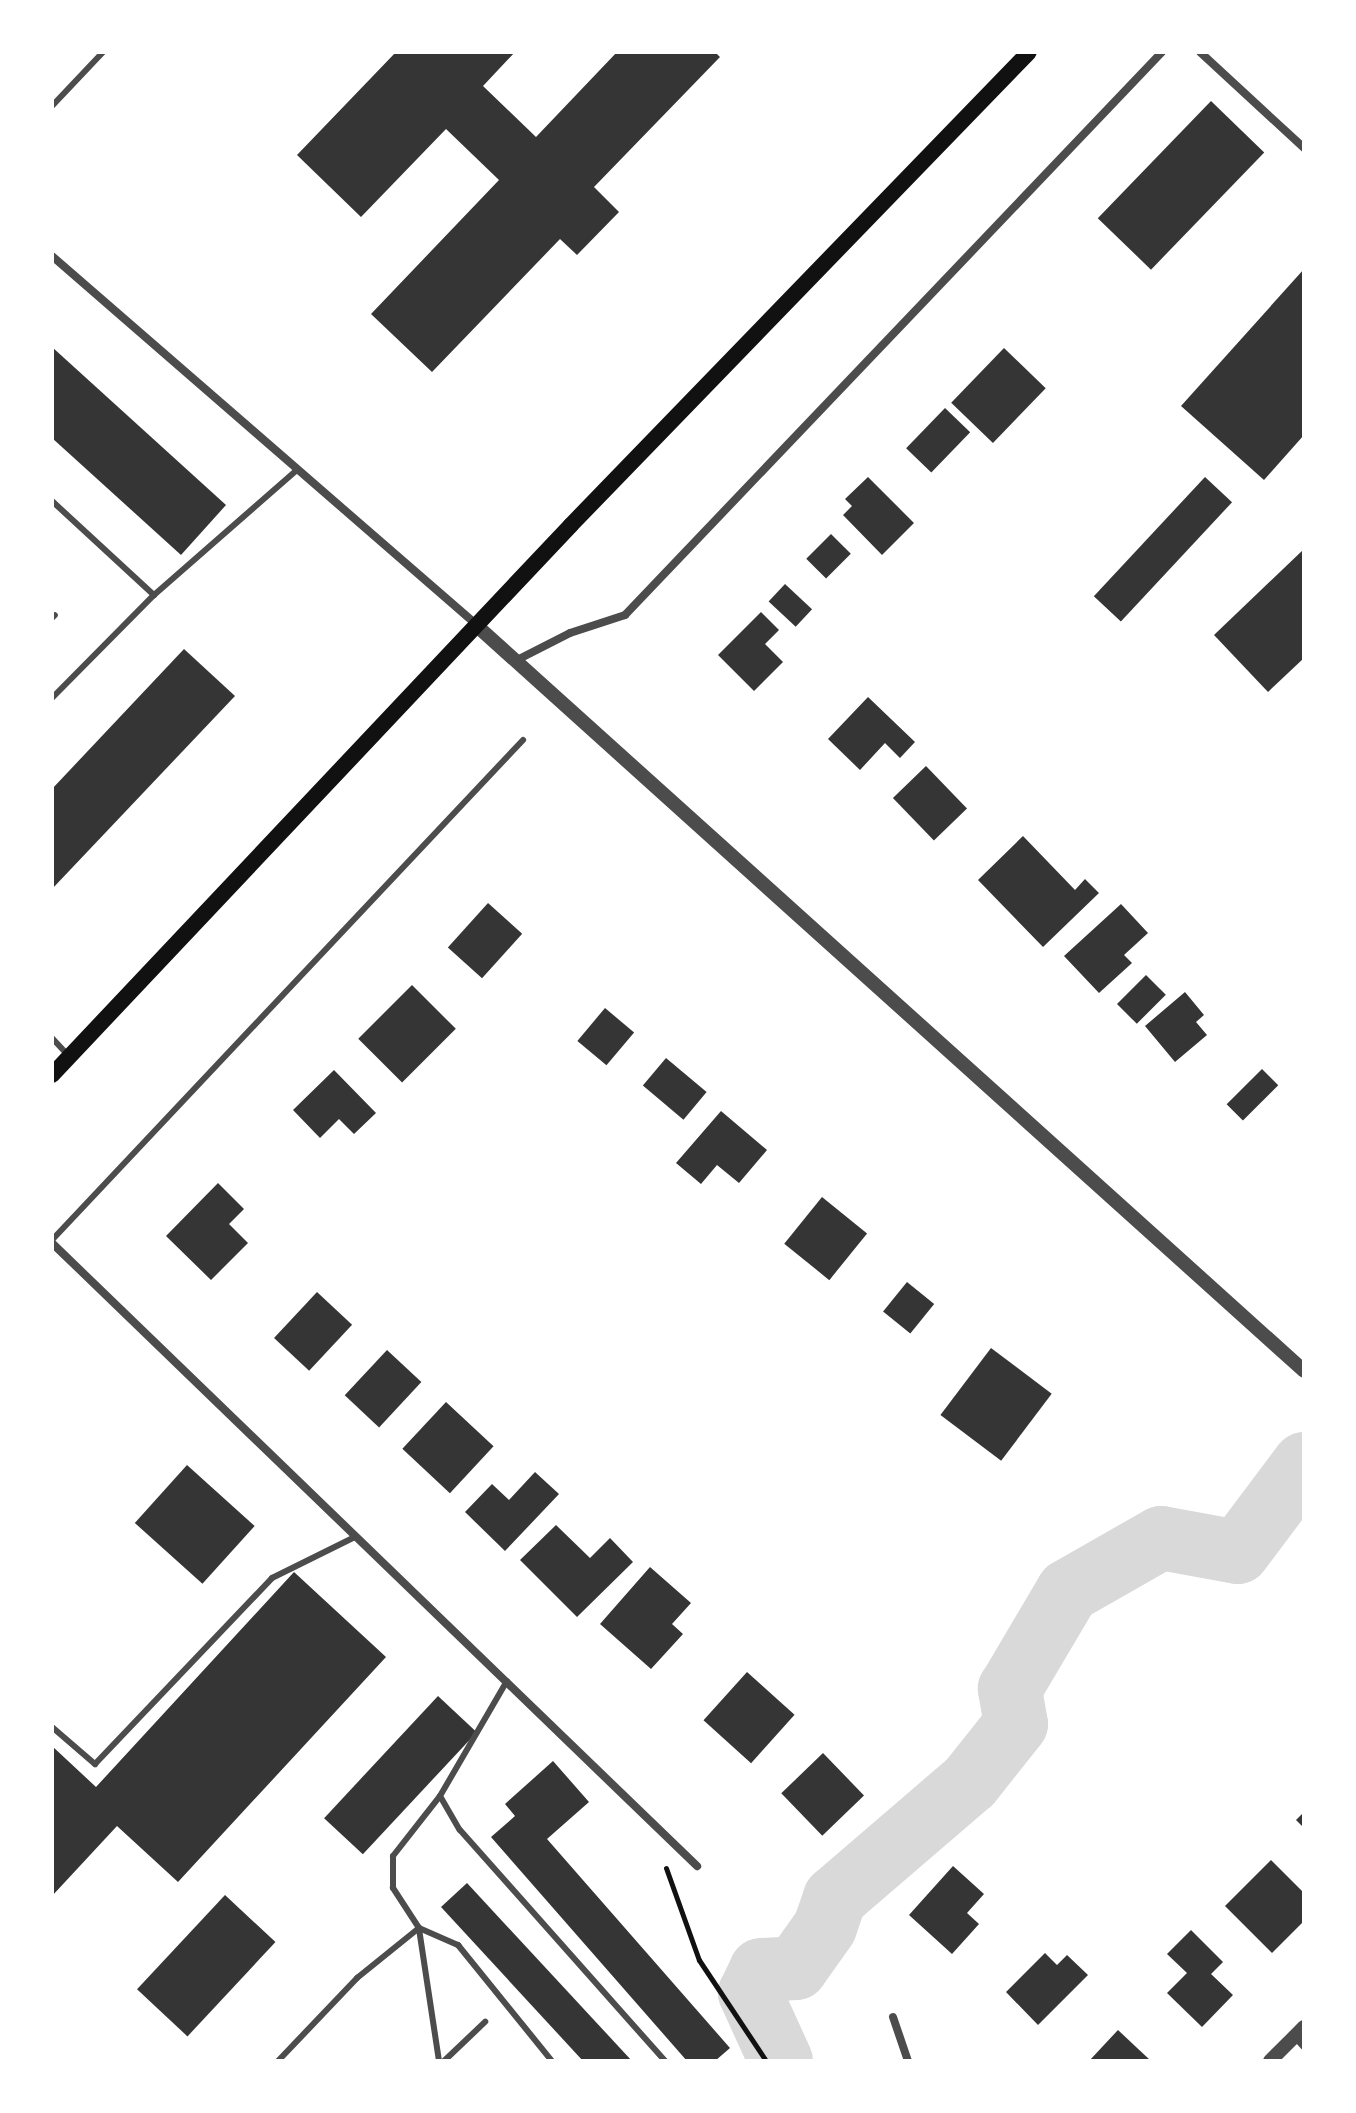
<!DOCTYPE html>
<html>
<head>
<meta charset="utf-8">
<style>
	body { margin:0 }
	#map { position:relative; width:1356px; height:2113px; overflow:hidden; background:#fff; font-family:Literata,serif }
	div>[style] { position:absolute }
	.river>* { height:64px; margin:-32px; padding:0 32px; transform-origin:32px; border-radius:32px; background:#d9d9d9 }
	.building>* { inset:0; background:#353535; transform-origin:0 0 }
	.path>* { height:5px; margin:-2.5px; padding:0 2.5px; transform-origin:2.5px; border-radius:2.5px; background:#111 }
	.service>* { height:6px; margin:-3px; padding:0 3px; transform-origin:3px; border-radius:3px; background:#4c4c4c }
	.minor>* { height:8px; margin:-4px; padding:0 4px; transform-origin:4px; border-radius:4px; background:#4c4c4c }
	.tertiary>* { height:14px; margin:-7px; padding:0 7px; transform-origin:7px; border-radius:7px; background:#4c4c4c }
	.secondary>* { height:16px; margin:-8px; padding:0 8px; transform-origin:8px; border-radius:8px; background:#111 }
	span { translate:-50% -50%; white-space:nowrap; text-align:center; line-height:1.15; -webkit-text-stroke:7px #fff; paint-order:stroke }
	.frame { position:absolute; inset:0; border:54px solid #fff; pointer-events:none }
</style>
</head>
<body>
<div id="map">
	<div class="river">
		<i style="left:781px;top:2061px;width:75px;rotate:-114.5deg"></i>
		<i style="left:750px;top:1993px;width:25px;rotate:-64deg"></i>
		<i style="left:761px;top:1970px;width:35px;rotate:-3deg"></i>
		<i style="left:796px;top:1968px;width:50px;rotate:-54.7deg"></i>
		<i style="left:825px;top:1927px;width:31px;rotate:-71deg"></i>
		<i style="left:835px;top:1898px;width:178px;rotate:-40.7deg"></i>
		<i style="left:970px;top:1782px;width:74px;rotate:-51.6deg"></i>
		<i style="left:1016px;top:1724px;width:36px;rotate:-100deg"></i>
		<i style="left:1010px;top:1689px;width:114px;rotate:-59.4deg"></i>
		<i style="left:1068px;top:1591px;width:107px;rotate:-29.7deg"></i>
		<i style="left:1161px;top:1538px;width:78px;rotate:10.3deg"></i>
		<i style="left:1238px;top:1552px;width:110px;rotate:-53.1deg"></i>
	</div>
	<div class="building">
		<i style="clip-path:polygon(396px 52px,515px 52px,483px 86px,536px 137px,617px 52px,715px 52px,720px 57px,594px 187px,619px 212px,577px 255px,560px 239px,432px 372px,371px 314px,499px 180px,446px 129px,361px 217px,297px 155px)"></i>
		<i style="left:1211px;top:101px;width:74px;height:163px;rotate:44deg"></i>
		<i style="clip-path:polygon(1304px 269px,1304px 435px,1264px 480px,1181px 406px)"></i>
		<i style="clip-path:polygon(52px 347px,226px 505px,181px 555px,52px 438px)"></i>
		<i style="left:1004px;top:348px;width:58px;height:76px;rotate:44deg"></i>
		<i style="left:945px;top:408px;width:35px;height:56px;rotate:44deg"></i>
		<i style="clip-path:polygon(868px 477px,914px 523px,882px 555px,843px 515px,852px 506px,845px 499px)"></i>
		<i style="left:1205px;top:477px;width:37px;height:163px;rotate:43deg"></i>
		<i style="left:831px;top:534px;width:28px;height:35px;rotate:45deg"></i>
		<i style="clip-path:polygon(1304px 549px,1304px 658px,1268px 692px,1214px 635px)"></i>
		<i style="left:785px;top:584px;width:37px;height:24px;rotate:43deg"></i>
		<i style="clip-path:polygon(761px 612px,779px 630px,765px 644px,783px 662px,754px 691px,718px 655px)"></i>
		<i style="clip-path:polygon(184px 649px,235px 696px,52px 889px,52px 789px)"></i>
		<i style="clip-path:polygon(868px 697px,915px 742px,900px 758px,885px 743px,860px 770px,828px 739px)"></i>
		<i style="left:926px;top:766px;width:59px;height:46px;rotate:46deg"></i>
		<i style="clip-path:polygon(1023px 836px,1075px 890px,1085px 879px,1099px 893px,1043px 947px,978px 880px)"></i>
		<i style="left:488px;top:903px;width:46px;height:60px;rotate:42deg"></i>
		<i style="clip-path:polygon(1121px 904px,1148px 933px,1124px 955px,1132px 963px,1099px 993px,1064px 956px)"></i>
		<i style="left:1146px;top:975px;width:28px;height:41px;rotate:45deg"></i>
		<i style="left:412px;top:985px;width:62px;height:76px;rotate:45deg"></i>
		<i style="clip-path:polygon(1185px 992px,1204px 1015px,1196px 1022px,1207px 1035px,1175px 1062px,1145px 1026px)"></i>
		<i style="left:605px;top:1008px;width:38px;height:43px;rotate:40deg"></i>
		<i style="left:666px;top:1058px;width:53px;height:36px;rotate:40deg"></i>
		<i style="left:1262px;top:1069px;width:23px;height:50px;rotate:45deg"></i>
		<i style="clip-path:polygon(334px 1070px,376px 1113px,354px 1134px,339px 1119px,320px 1138px,293px 1110px)"></i>
		<i style="clip-path:polygon(721px 1111px,767px 1150px,739px 1183px,717px 1165px,701px 1184px,676px 1163px)"></i>
		<i style="clip-path:polygon(218px 1183px,244px 1209px,229px 1224px,248px 1243px,211px 1280px,166px 1236px)"></i>
		<i style="left:822px;top:1197px;width:58px;height:60px;rotate:39deg"></i>
		<i style="left:907px;top:1282px;width:35px;height:38px;rotate:39deg"></i>
		<i style="left:317px;top:1292px;width:48px;height:63px;rotate:43deg"></i>
		<i style="left:991px;top:1348px;width:76px;height:84px;rotate:37deg"></i>
		<i style="left:387px;top:1350px;width:47px;height:62px;rotate:43deg"></i>
		<i style="left:446px;top:1402px;width:65px;height:64px;rotate:43deg"></i>
		<i style="left:187px;top:1465px;width:91px;height:78px;rotate:42deg"></i>
		<i style="clip-path:polygon(535px 1472px,559px 1494px,505px 1551px,465px 1512px,492px 1484px,509px 1500px)"></i>
		<i style="clip-path:polygon(556px 1525px,590px 1558px,610px 1538px,633px 1562px,577px 1617px,520px 1560px)"></i>
		<i style="clip-path:polygon(650px 1567px,691px 1603px,672px 1624px,683px 1634px,651px 1669px,600px 1624px)"></i>
		<i style="clip-path:polygon(294px 1572px,386px 1657px,178px 1882px,117px 1826px,52px 1896px,52px 1746px,96px 1787px)"></i>
		<i style="left:747px;top:1672px;width:64px;height:65px;rotate:42deg"></i>
		<i style="left:438px;top:1696px;width:53px;height:167px;rotate:43deg"></i>
		<i style="left:823px;top:1753px;width:59px;height:58px;rotate:46deg"></i>
		<i style="clip-path:polygon(553px 1761px,589px 1802px,547px 1839px,730px 2048px,715px 2061px,687px 2061px,491px 1837px,515px 1816px,505px 1804px)"></i>
		<i style="clip-path:polygon(1304px 1812px,1304px 1828px,1296px 1820px)"></i>
		<i style="clip-path:polygon(1271px 1860px,1304px 1893px,1304px 1921px,1272px 1953px,1225px 1906px)"></i>
		<i style="clip-path:polygon(953px 1866px,984px 1894px,967px 1913px,979px 1924px,952px 1954px,909px 1915px)"></i>
		<i style="clip-path:polygon(467px 1883px,632px 2061px,583px 2061px,441px 1907px)"></i>
		<i style="left:225px;top:1895px;width:69px;height:129px;rotate:43deg"></i>
		<i style="clip-path:polygon(1191px 1930px,1223px 1962px,1211px 1974px,1233px 1995px,1202px 2027px,1167px 1993px,1187px 1973px,1167px 1954px)"></i>
		<i style="clip-path:polygon(1045px 1953px,1057px 1965px,1067px 1955px,1088px 1975px,1038px 2025px,1006px 1992px)"></i>
		<i style="clip-path:polygon(1118px 2030px,1151px 2061px,1089px 2061px)"></i>
	</div>
	<div class="path">
		<i style="left:666px;top:1868px;width:98px;rotate:70.3deg"></i>
		<i style="left:699px;top:1960px;width:121px;rotate:56.4deg"></i>
	</div>
	<div class="service">
		<i style="left:52px;top:106px;width:74px;rotate:-46.6deg"></i>
		<i style="left:52px;top:501px;width:139px;rotate:42.7deg"></i>
		<i style="left:52px;top:618px;width:4px;rotate:-45deg"></i>
		<i style="left:52px;top:698px;width:145px;rotate:-45.3deg"></i>
		<i style="left:154px;top:595px;width:191px;rotate:-41.2deg"></i>
		<i style="left:52px;top:1038px;width:25px;rotate:47deg"></i>
		<i style="left:52px;top:1240px;width:687px;rotate:-46.71deg"></i>
		<i style="left:52px;top:1727px;width:57px;rotate:40.7deg"></i>
		<i style="left:95px;top:1764px;width:257px;rotate:-46.4deg"></i>
		<i style="left:272px;top:1578px;width:93px;rotate:-26.3deg"></i>
		<i style="left:440px;top:1796px;width:39px;rotate:60deg"></i>
		<i style="left:460px;top:1830px;width:309px;rotate:48.4deg"></i>
		<i style="left:278px;top:2061px;width:115px;rotate:-46.4deg"></i>
		<i style="left:357px;top:1978px;width:80px;rotate:-38.9deg"></i>
		<i style="left:419px;top:1928px;width:43px;rotate:23.6deg"></i>
		<i style="left:458px;top:1945px;width:149px;rotate:51deg"></i>
		<i style="left:439px;top:2061px;width:134px;rotate:-98.6deg"></i>
		<i style="left:419px;top:1928px;width:48px;rotate:-123deg"></i>
		<i style="left:393px;top:1888px;width:32px;rotate:-90deg"></i>
		<i style="left:393px;top:1856px;width:76px;rotate:-51.9deg"></i>
		<i style="left:440px;top:1796px;width:133px;rotate:-59.8deg"></i>
		<i style="left:444px;top:2061px;width:57px;rotate:-43.6deg"></i>
	</div>
	<div class="minor">
		<i style="left:1200px;top:52px;width:142px;rotate:42.7deg"></i>
		<i style="left:52px;top:256px;width:563px;rotate:40.97deg"></i>
		<i style="left:517px;top:660px;width:59px;rotate:-27deg"></i>
		<i style="left:570px;top:633px;width:58px;rotate:-18.1deg"></i>
		<i style="left:625px;top:615px;width:778px;rotate:-46.35deg"></i>
		<i style="left:52px;top:1243px;width:897px;rotate:44.01deg"></i>
		<i style="left:893px;top:2017px;width:46px;rotate:71.2deg"></i>
		<i style="left:1295px;top:2036px;width:13px;rotate:48deg"></i>
	</div>
	<div class="tertiary">
		<i style="left:477px;top:626px;width:1113px;rotate:42.01deg"></i>
		<i style="left:1270px;top:2061px;width:48px;rotate:-45deg"></i>
	</div>
	<div class="secondary">
		<i style="left:52px;top:1075px;width:756px;rotate:-46.66deg"></i>
		<i style="left:571px;top:525px;width:658px;rotate:-45.92deg"></i>
	</div>
	<div class="frame"></div>
</div>
</body>
</html>
